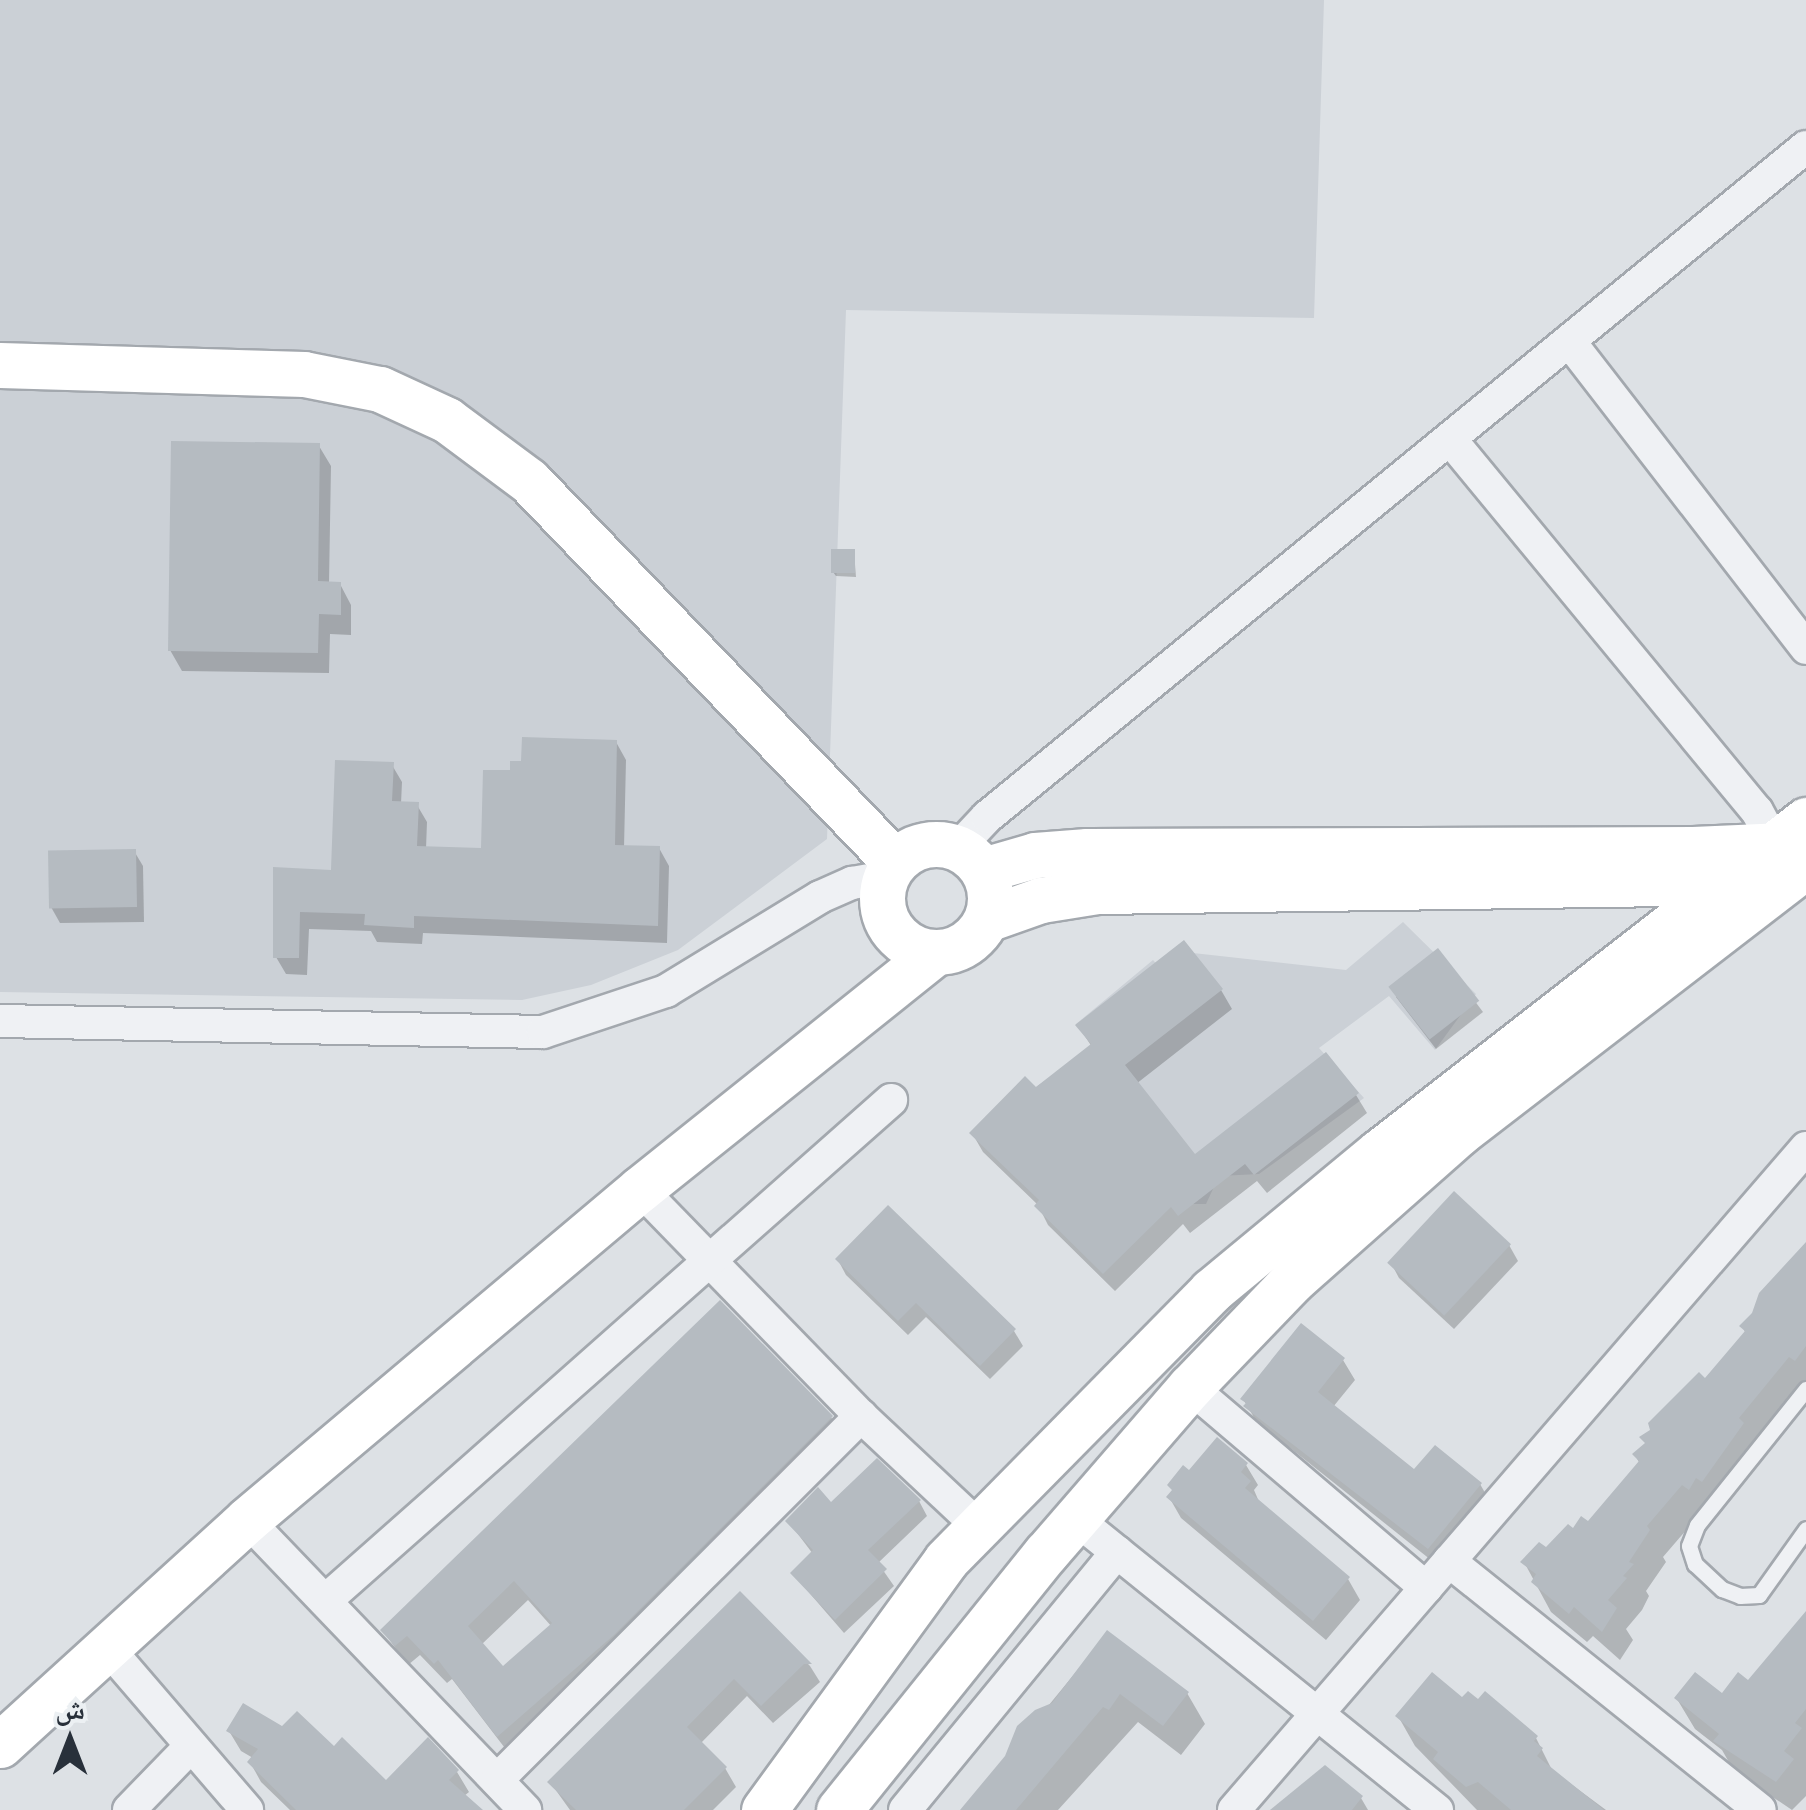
<!DOCTYPE html>
<html>
<head>
<meta charset="utf-8">
<style>
	body { margin:0 }
	#map { position:relative; width:1806px; height:1810px; overflow:hidden; background:#dde1e5; font-family:"Fira Sans Condensed","Noto Naskh Arabic",sans-serif }
	div>[style] { position:absolute }
	.built>* { inset:0; background:#cbd0d6 }
	.shadow>* { inset:0; background:#0003 }
	.building>* { inset:0; background:#b5bbc1; transform-origin:0 0 }
	.roads { filter:drop-shadow(2px 0 #a3a8ae) drop-shadow(-2px 0 #a3a8ae) drop-shadow(0 2px #a3a8ae) drop-shadow(0 -2px #a3a8ae) }
	.lane>* { height:15px; margin:-7.5px; padding:0 7.5px; transform-origin:7.5px; border-radius:7.5px; background:#eff1f4 }
	.street>* { height:32px; margin:-16px; padding:0 16px; transform-origin:16px; border-radius:16px; background:#eff1f4 }
	.secondary>* { height:45px; margin:-22.5px; padding:0 22.5px; transform-origin:22.5px; border-radius:22.5px; background:#fff }
	.secondary>.ring { margin:-22.5px; padding:0; box-sizing:content-box; background:none; border:45px solid #fff; border-radius:50% }
	span { translate:-50% -50%; white-space:nowrap; text-align:center; line-height:1.15; -webkit-text-stroke:8px #ecf0f3; paint-order:stroke }
	.north { position:absolute; left:20px; top:1690px; width:100px; height:100px; -webkit-text-stroke:8px #ecf0f3; paint-order:stroke; rotate:0deg; font-size:28px; font-weight:700; line-height:40px; text-align:center; color:#28303a }
	.north::after { content:''; display:block; margin:auto; width:35px; height:45px; background:#28303a; clip-path:polygon(50% 0,100% 100%,50% 72%,0 100%) }
</style>
</head>
<body>
<div id="map">
	<div class="built">
		<i style="clip-path:polygon(0 0,1324px 0,1314px 318px,846px 310px,827px 839px,678px 950px,591px 985px,522px 1000px,0 992px)"></i>
		<i style="clip-path:polygon(1403px 922px,1476px 994px,1435px 1050px,1389px 996px,1319px 1048px,1364px 1098px,1259px 1174px,1219px 1176px,1206px 1204px,1187px 1204px,1090px 1037px,1076px 1024px,1153px 960px,1161px 969px,1184px 952px,1346px 970px)"></i>
	</div>
	<div class="shadow">
		<i style="clip-path:polygon(319px 446px,331px 466px,329px 584px,340px 584px,351px 605px,351px 635px,330px 634px,329px 673px,182px 671px,170px 650px)"></i>
		<i style="clip-path:polygon(854px 552px,856px 577px,836px 576px,833px 572px)"></i>
		<i style="clip-path:polygon(616px 742px,626px 760px,624px 848px,659px 848px,669px 866px,667px 943px,423px 933px,422px 944px,377px 942px,371px 931px,309px 929px,307px 975px,286px 974px,276px 957px,276px 869px,333px 873px,392px 765px,402px 782px,401px 804px,417px 805px,427px 822px,426px 849px,484px 851px,512px 773px)"></i>
		<i style="clip-path:polygon(134px 851px,143px 866px,144px 922px,60px 923px,51px 907px)"></i>
		<i style="clip-path:polygon(1438px 952px,1483px 1012px,1436px 1049px,1396px 997px)"></i>
		<i style="clip-path:polygon(1221px 990px,1232px 1009px,1136px 1084px,1195px 1158px,1356px 1095px,1367px 1113px,1267px 1193px,1257px 1181px,1190px 1233px,1183px 1224px,1115px 1291px,1048px 1225px,1038px 1205px,983px 1152px,972px 1133px,1092px 1047px,1078px 1026px)"></i>
		<i style="clip-path:polygon(1509px 1245px,1518px 1261px,1454px 1329px,1399px 1278px,1391px 1263px)"></i>
		<i style="clip-path:polygon(1806px 1247px,1806px 1387px,1720px 1511px,1714px 1507px,1700px 1514px,1663px 1557px,1666px 1562px,1646px 1591px,1649px 1596px,1642px 1610px,1626px 1629px,1633px 1640px,1620px 1660px,1593px 1636px,1587px 1642px,1551px 1612px,1524px 1562px,1589px 1524px,1640px 1464px,1635px 1455px,1746px 1334px,1742px 1326px)"></i>
		<i style="clip-path:polygon(838px 1260px,1014px 1331px,1023px 1346px,990px 1379px,926px 1317px,908px 1335px,846px 1275px)"></i>
		<i style="clip-path:polygon(1343px 1360px,1355px 1380px,1333px 1407px,1415px 1473px,1480px 1484px,1492px 1505px,1441px 1568px,1289px 1447px,1286px 1451px,1255px 1419px,1243px 1399px)"></i>
		<i style="clip-path:polygon(evenodd,831px 1417px,843px 1438px,511px 1756px,452px 1679px,447px 1683px,420px 1655px,408px 1665px,383px 1631px,831px 1417px,528px 1600px,552px 1627px,503px 1670px,481px 1645px,528px 1600px)"></i>
		<i style="clip-path:polygon(1246px 1465px,1258px 1485px,1254px 1490px,1260px 1504px,1348px 1579px,1360px 1600px,1326px 1640px,1181px 1518px,1169px 1497px,1189px 1474px)"></i>
		<i style="clip-path:polygon(919px 1501px,927px 1516px,878px 1563px,894px 1586px,844px 1633px,793px 1574px,813px 1554px,788px 1521px)"></i>
		<i style="clip-path:polygon(740px 1595px,810px 1666px,820px 1682px,773px 1723px,747px 1696px,700px 1744px,725px 1768px,736px 1787px,713px 1810px,570px 1810px,550px 1782px)"></i>
		<i style="clip-path:polygon(1806px 1615px,1806px 1796px,1792px 1810px,1734px 1771px,1722px 1750px,1695px 1729px,1677px 1699px,1722px 1696px,1748px 1683px)"></i>
		<i style="clip-path:polygon(1107px 1634px,1187px 1693px,1205px 1724px,1181px 1755px,1138px 1722px,1058px 1810px,963px 1810px)"></i>
		<i style="clip-path:polygon(1463px 1700px,1536px 1738px,1552px 1770px,1606px 1810px,1477px 1810px,1415px 1746px,1398px 1716px)"></i>
		<i style="clip-path:polygon(282px 1729px,334px 1750px,386px 1784px,457px 1772px,469px 1792px,464px 1796px,482px 1810px,290px 1810px,261px 1782px,250px 1762px,253px 1758px,241px 1751px,229px 1731px)"></i>
		<i style="clip-path:polygon(1361px 1798px,1368px 1810px,1272px 1810px)"></i>
	</div>
	<div class="building">
		<i style="clip-path:polygon(171px 441px,320px 443px,318px 581px,341px 582px,341px 615px,319px 614px,318px 653px,168px 651px)"></i>
		<i style="left:831px;top:549px;width:24px;height:24px"></i>
		<i style="clip-path:polygon(522px 737px,617px 740px,615px 845px,660px 846px,658px 926px,414px 916px,414px 928px,364px 925px,365px 914px,300px 912px,299px 958px,273px 958px,273px 867px,331px 870px,335px 760px,394px 762px,392px 801px,419px 802px,417px 846px,481px 848px,483px 770px,510px 770px,510px 761px,521px 761px)"></i>
		<i style="left:136px;top:849px;width:58px;height:88px;rotate:89deg"></i>
		<i style="clip-path:polygon(1184px 940px,1223px 989px,1125px 1065px,1195px 1154px,1326px 1052px,1359px 1093px,1254px 1175px,1245px 1164px,1178px 1216px,1171px 1207px,1103px 1274px,1034px 1206px,1039px 1200px,969px 1133px,1025px 1076px,1036px 1087px,1091px 1044px,1075px 1025px)"></i>
		<i style="left:1438px;top:948px;width:67px;height:63px;rotate:52deg"></i>
		<i style="left:1454px;top:1191px;width:78px;height:98px;rotate:43deg"></i>
		<i style="clip-path:polygon(888px 1205px,1016px 1329px,980px 1366px,916px 1303px,898px 1321px,835px 1259px)"></i>
		<i style="clip-path:polygon(1806px 1242px,1806px 1346px,1795px 1361px,1789px 1357px,1739px 1418px,1744px 1423px,1702px 1482px,1696px 1478px,1689px 1490px,1682px 1485px,1647px 1526px,1650px 1530px,1629px 1562px,1634px 1564px,1623px 1576px,1627px 1578px,1608px 1600px,1617px 1608px,1602px 1632px,1574px 1607px,1569px 1614px,1531px 1582px,1536px 1574px,1520px 1562px,1539px 1542px,1546px 1547px,1568px 1524px,1573px 1528px,1581px 1516px,1588px 1521px,1639px 1461px,1632px 1454px,1645px 1443px,1639px 1437px,1650px 1430px,1648px 1423px,1699px 1372px,1705px 1378px,1745px 1331px,1739px 1326px,1752px 1313px,1759px 1293px)"></i>
		<i style="clip-path:polygon(evenodd,720px 1300px,833px 1416px,614px 1635px,497px 1737px,438px 1660px,434px 1664px,407px 1636px,395px 1646px,380px 1630px,720px 1300px,514px 1581px,552px 1623px,503px 1666px,468px 1626px,514px 1581px)"></i>
		<i style="clip-path:polygon(1301px 1323px,1345px 1358px,1318px 1392px,1414px 1469px,1435px 1445px,1482px 1483px,1428px 1549px,1243px 1406px,1246px 1403px,1240px 1399px)"></i>
		<i style="clip-path:polygon(1217px 1437px,1248px 1463px,1241px 1472px,1251px 1481px,1245px 1488px,1350px 1577px,1313px 1621px,1166px 1497px,1172px 1490px,1167px 1485px,1183px 1465px,1189px 1470px)"></i>
		<i style="clip-path:polygon(877px 1458px,921px 1500px,868px 1550px,887px 1569px,835px 1620px,790px 1573px,813px 1550px,785px 1521px,818px 1487px,831px 1502px)"></i>
		<i style="clip-path:polygon(740px 1591px,812px 1664px,804px 1664px,761px 1706px,734px 1679px,687px 1727px,727px 1767px,684px 1810px,576px 1810px,547px 1782px)"></i>
		<i style="clip-path:polygon(1806px 1611px,1806px 1709px,1795px 1723px,1802px 1728px,1784px 1751px,1794px 1759px,1776px 1782px,1713px 1741px,1719px 1734px,1674px 1698px,1695px 1672px,1722px 1693px,1738px 1672px,1748px 1680px)"></i>
		<i style="clip-path:polygon(1107px 1630px,1189px 1692px,1163px 1726px,1120px 1694px,1109px 1710px,1103px 1707px,1016px 1810px,960px 1810px,1005px 1756px,1017px 1726px,1035px 1710px,1052px 1703px)"></i>
		<i style="clip-path:polygon(1432px 1672px,1462px 1697px,1468px 1691px,1478px 1699px,1485px 1691px,1538px 1736px,1534px 1741px,1543px 1748px,1537px 1756px,1604px 1810px,1511px 1810px,1478px 1782px,1466px 1787px,1433px 1759px,1438px 1752px,1395px 1716px)"></i>
		<i style="clip-path:polygon(243px 1703px,282px 1726px,297px 1711px,334px 1746px,342px 1737px,386px 1780px,428px 1737px,459px 1770px,449px 1780px,483px 1810px,296px 1810px,247px 1762px,258px 1749px,226px 1731px)"></i>
		<i style="clip-path:polygon(1325px 1765px,1363px 1796px,1352px 1810px,1270px 1810px)"></i>
	</div>
	<div class="roads">
		<div class="lane">
			<i style="left:1806px;top:1389px;width:174px;rotate:128.7deg"></i>
			<i style="left:1697px;top:1525px;width:22px;rotate:111deg"></i>
			<i style="left:1689px;top:1546px;width:19px;rotate:72deg"></i>
			<i style="left:1695px;top:1564px;width:37px;rotate:43deg"></i>
			<i style="left:1722px;top:1589px;width:19px;rotate:21deg"></i>
			<i style="left:1740px;top:1596px;width:19px;rotate:-3deg"></i>
			<i style="left:1759px;top:1595px;width:81px;rotate:-54.5deg"></i>
		</div>
		<div class="street">
			<i style="left:1569px;top:341px;width:388px;rotate:52.3deg"></i>
			<i style="left:1450px;top:439px;width:482px;rotate:50.5deg"></i>
			<i style="left:1757px;top:811px;width:38px;rotate:62deg"></i>
			<i style="left:958px;top:848px;width:42px;rotate:-46.9deg"></i>
			<i style="left:987px;top:817px;width:1058px;rotate:-39.29deg"></i>
			<i style="left:0;top:1021px;width:543px;rotate:1.16deg"></i>
			<i style="left:543px;top:1032px;width:130px;rotate:-18.4deg"></i>
			<i style="left:666px;top:991px;width:180px;rotate:-31.4deg"></i>
			<i style="left:820px;top:897px;width:35px;rotate:-24deg"></i>
			<i style="left:852px;top:883px;width:35px;rotate:-10deg"></i>
			<i style="left:640px;top:1189px;width:317px;rotate:45.8deg"></i>
			<i style="left:861px;top:1416px;width:158px;rotate:43.2deg"></i>
			<i style="left:1190px;top:1387px;width:310px;rotate:40.4deg"></i>
			<i style="left:1076px;top:1519px;width:464px;rotate:38.9deg"></i>
			<i style="left:247px;top:1520px;width:402px;rotate:46.2deg"></i>
			<i style="left:1449px;top:1561px;width:398px;rotate:38.7deg"></i>
			<i style="left:325px;top:1601px;width:756px;rotate:-41.51deg"></i>
			<i style="left:105px;top:1645px;width:218px;rotate:49.3deg"></i>
			<i style="left:497px;top:1780px;width:515px;rotate:-45deg"></i>
			<i style="left:129px;top:1810px;width:89px;rotate:-45.9deg"></i>
			<i style="left:905px;top:1810px;width:334px;rotate:-50.6deg"></i>
			<i style="left:1234px;top:1810px;width:875px;rotate:-49.17deg"></i>
		</div>
		<div class="secondary">
			<i style="left:0;top:365px;width:304px;rotate:1.7deg"></i>
			<i style="left:304px;top:374px;width:77px;rotate:11.2deg"></i>
			<i style="left:380px;top:389px;width:74px;rotate:24.8deg"></i>
			<i style="left:447px;top:420px;width:102px;rotate:36.6deg"></i>
			<i style="left:529px;top:481px;width:528px;rotate:46.15deg"></i>
			<i class="ring" style="left:882px;top:844px;width:63px;height:63px"></i>
			<i style="left:983px;top:870px;width:54px;rotate:-16.1deg"></i>
			<i style="left:1035px;top:855px;width:52px;rotate:-4.4deg"></i>
			<i style="left:1087px;top:851px;width:606px;rotate:-0.19deg"></i>
			<i style="left:1693px;top:849px;width:91px;rotate:-2.5deg"></i>
			<i style="left:987px;top:919px;width:57px;rotate:-19.4deg"></i>
			<i style="left:1041px;top:900px;width:57px;rotate:-9.1deg"></i>
			<i style="left:1097px;top:891px;width:642px;rotate:-0.8deg"></i>
			<i style="left:0;top:1745px;width:334px;rotate:-42.3deg"></i>
			<i style="left:247px;top:1520px;width:514px;rotate:-40.11deg"></i>
			<i style="left:640px;top:1189px;width:378px;rotate:-38.7deg"></i>
			<i style="left:764px;top:1810px;width:309px;rotate:-53.9deg"></i>
			<i style="left:946px;top:1560px;width:378px;rotate:-45.4deg"></i>
			<i style="left:1211px;top:1291px;width:218px;rotate:-39.6deg"></i>
			<i style="left:1379px;top:1152px;width:541px;rotate:-37.87deg"></i>
			<i style="left:839px;top:1810px;width:330px;rotate:-51.2deg"></i>
			<i style="left:1046px;top:1553px;width:220px;rotate:-49.1deg"></i>
			<i style="left:1190px;top:1387px;width:149px;rotate:-46.1deg"></i>
			<i style="left:1293px;top:1280px;width:222px;rotate:-41.5deg"></i>
			<i style="left:1459px;top:1133px;width:438px;rotate:-37.6deg"></i>
		</div>
	</div>
	<div class="north">ش</div>
</div>
</body>
</html>
